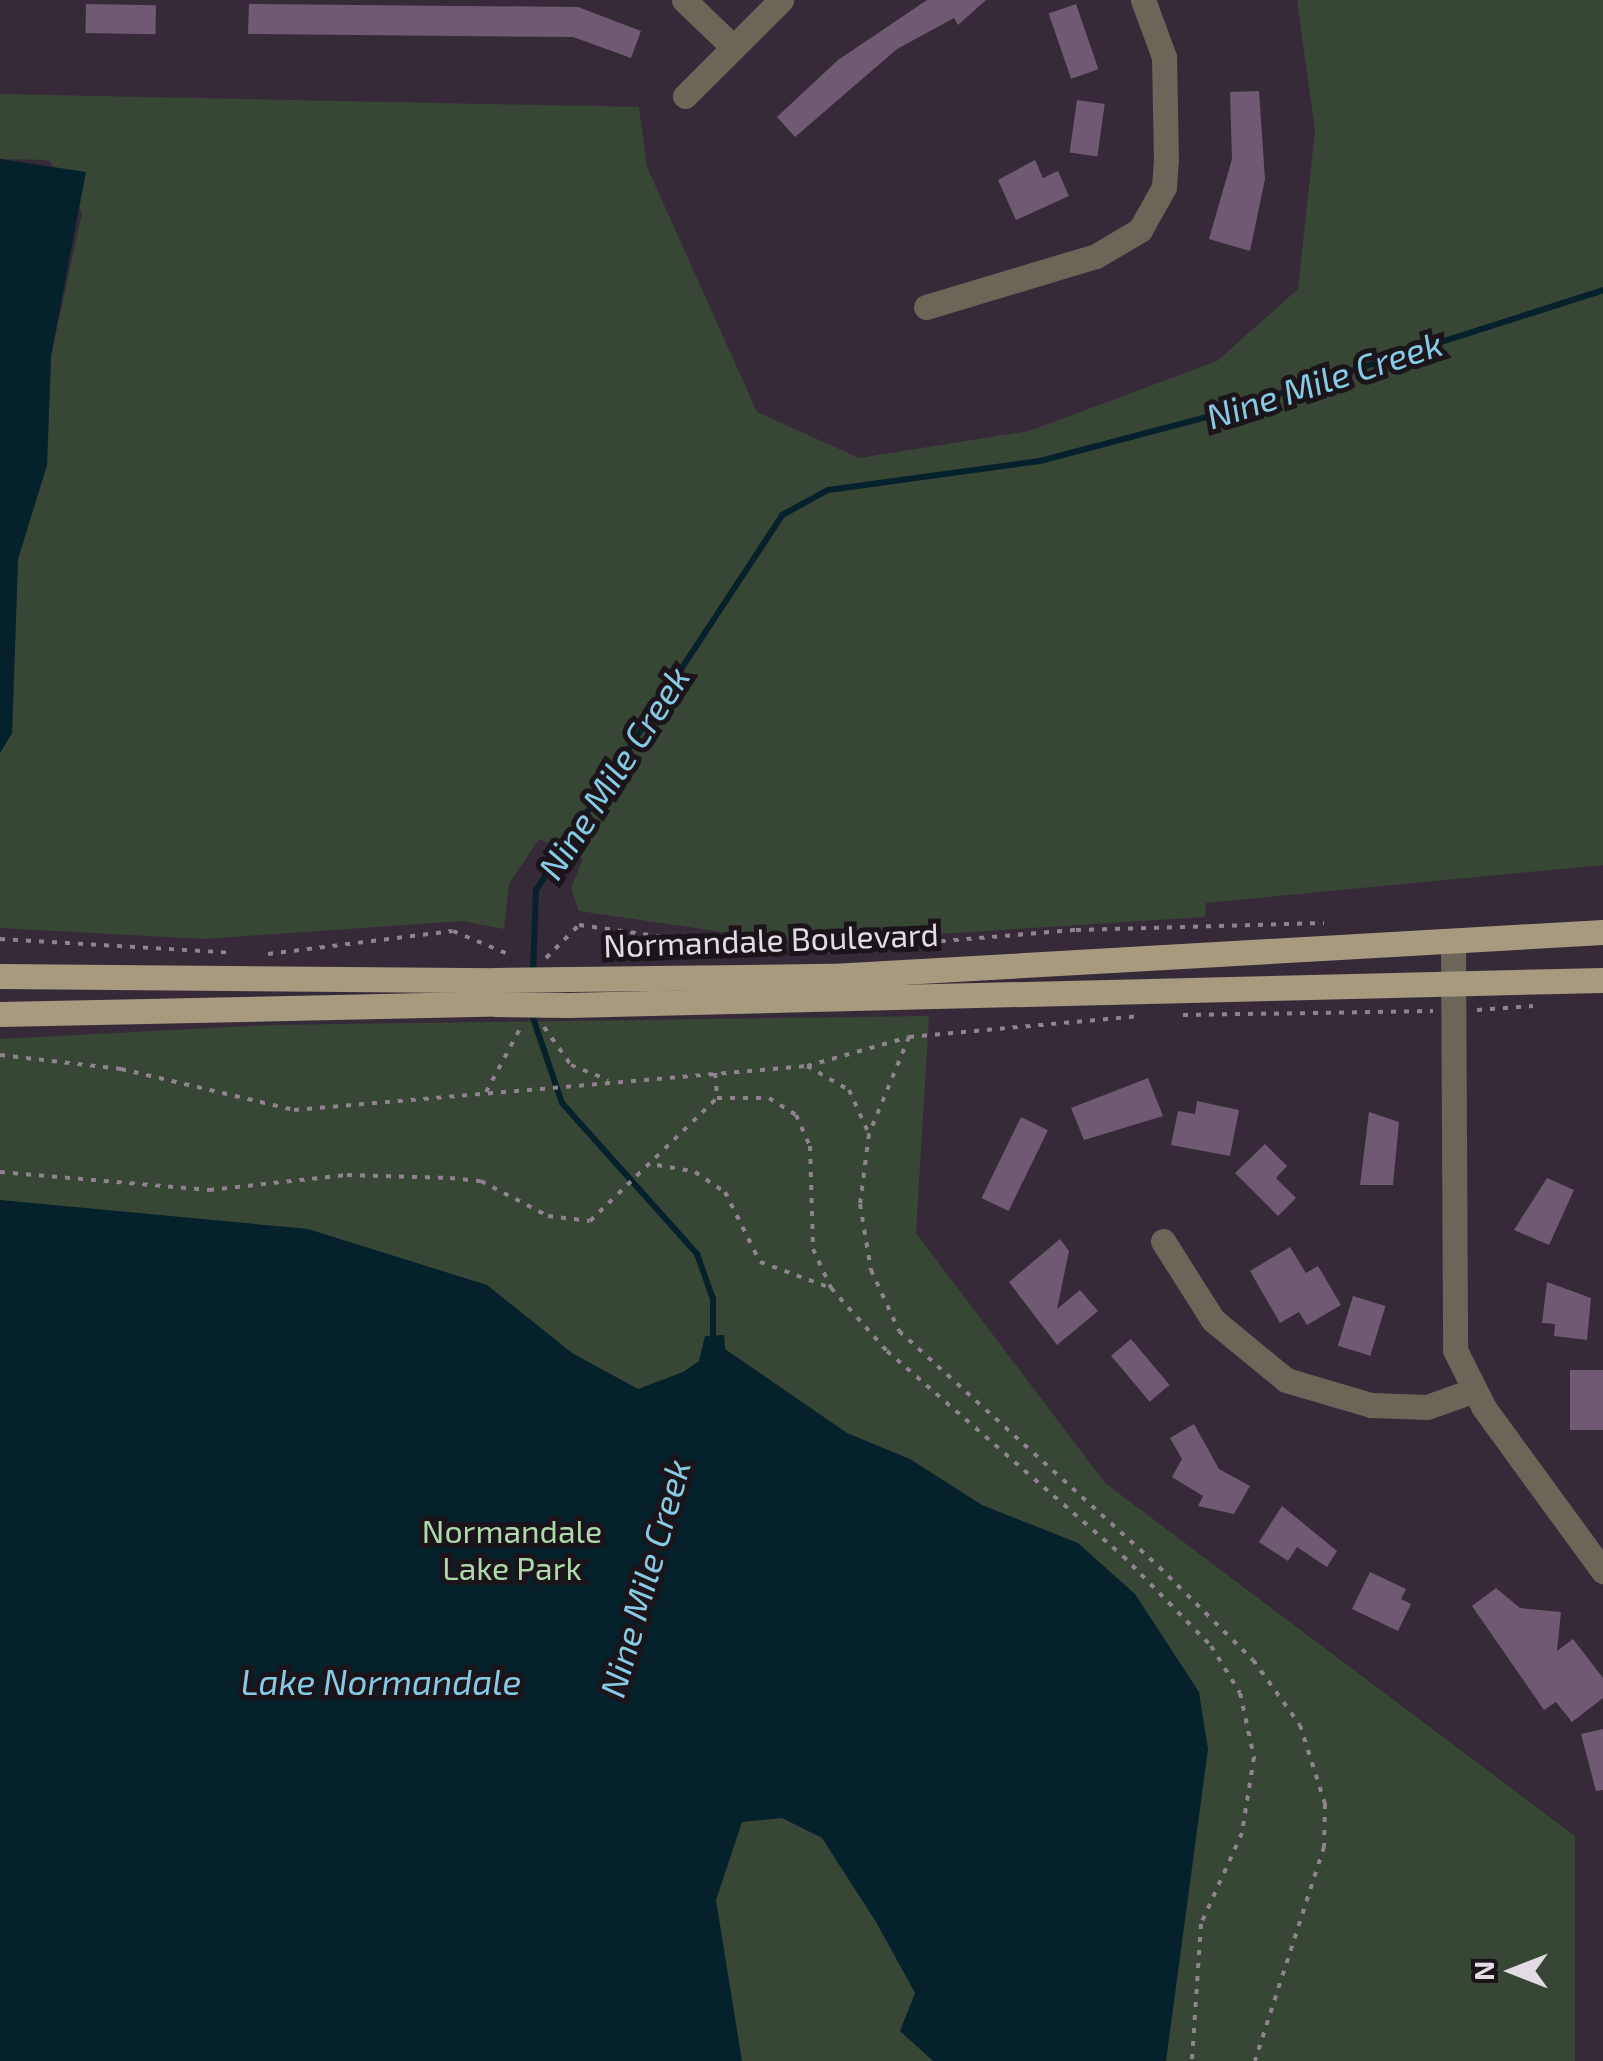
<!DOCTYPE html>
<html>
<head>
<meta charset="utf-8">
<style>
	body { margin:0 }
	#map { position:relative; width:1603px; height:2061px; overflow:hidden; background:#372a38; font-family:"Exo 2",sans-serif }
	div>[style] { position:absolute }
	.green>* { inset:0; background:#384636 }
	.water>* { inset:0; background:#05212b }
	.stream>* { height:6px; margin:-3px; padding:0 3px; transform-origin:3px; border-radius:3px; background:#05212b }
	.building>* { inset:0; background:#705973; transform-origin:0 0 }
	.path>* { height:4px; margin-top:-2px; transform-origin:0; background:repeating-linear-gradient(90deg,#8e838f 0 5px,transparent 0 13px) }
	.minor>* { height:25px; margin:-12.5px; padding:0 12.5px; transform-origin:12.5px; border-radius:12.5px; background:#6c6558 }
	.major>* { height:25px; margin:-12.5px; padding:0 12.5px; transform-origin:12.5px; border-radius:12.5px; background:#a79a7f }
	.major-bridge>* { height:25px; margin:-12.5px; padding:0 12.5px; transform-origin:12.5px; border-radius:12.5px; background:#a79a7f }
	span { translate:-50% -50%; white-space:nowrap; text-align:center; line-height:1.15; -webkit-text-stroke:10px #1b151b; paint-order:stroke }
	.street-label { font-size:32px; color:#e4dce5 }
	.park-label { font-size:32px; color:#aed9aa }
	.water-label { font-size:35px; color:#86cae4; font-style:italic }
	.north { position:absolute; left:1463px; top:1921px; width:100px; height:100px; -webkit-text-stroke:8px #1b151b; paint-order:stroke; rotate:270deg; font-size:28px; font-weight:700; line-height:40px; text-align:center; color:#e4dce5 }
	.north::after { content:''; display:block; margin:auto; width:35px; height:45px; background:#e4dce5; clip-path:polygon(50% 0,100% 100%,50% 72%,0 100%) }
</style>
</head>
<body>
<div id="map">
	<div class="green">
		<i style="clip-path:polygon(1297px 0,1603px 0,1603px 865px,1206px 903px,1205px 917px,798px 943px,579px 911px,571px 888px,583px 859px,539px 839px,509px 884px,504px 929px,462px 921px,204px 939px,0 928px,0 753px,12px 733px,18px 559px,47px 465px,51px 356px,82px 213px,49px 160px,0 159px,0 94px,639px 107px,647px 167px,757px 412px,859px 458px,1029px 431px,1217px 361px,1298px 289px,1315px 131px)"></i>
		<i style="clip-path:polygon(929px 1016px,916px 1233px,1105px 1483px,1575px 1836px,1575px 2061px,0 2061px,0 1039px,271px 1025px)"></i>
	</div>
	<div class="water">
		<i style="clip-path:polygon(0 159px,86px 172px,51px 356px,47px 465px,18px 559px,12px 733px,0 753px)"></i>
		<i style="clip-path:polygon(0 1200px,308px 1229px,487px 1285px,572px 1353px,638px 1389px,683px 1372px,699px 1361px,705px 1336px,724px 1335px,725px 1349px,847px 1433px,910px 1459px,982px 1505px,1078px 1543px,1135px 1594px,1199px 1692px,1208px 1749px,1166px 2061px,933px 2061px,900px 2031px,915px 1993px,876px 1922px,822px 1838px,782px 1818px,742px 1822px,716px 1900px,742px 2061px,0 2061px)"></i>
	</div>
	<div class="stream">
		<i style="left:533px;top:974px;width:84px;rotate:-88deg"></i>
		<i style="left:536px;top:890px;width:448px;rotate:-56.7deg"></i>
		<i style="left:782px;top:515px;width:52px;rotate:-28.5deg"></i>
		<i style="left:828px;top:490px;width:214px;rotate:-7.8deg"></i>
		<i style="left:1040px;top:461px;width:172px;rotate:-14.8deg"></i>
		<i style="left:1206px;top:417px;width:417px;rotate:-17.7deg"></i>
		<i style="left:531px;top:1012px;width:96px;rotate:71.2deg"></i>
		<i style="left:562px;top:1103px;width:203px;rotate:48.2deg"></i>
		<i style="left:697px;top:1254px;width:48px;rotate:70.4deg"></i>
		<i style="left:713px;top:1299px;width:44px;rotate:90deg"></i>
	</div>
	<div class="building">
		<i style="clip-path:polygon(927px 0,986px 0,958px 25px,954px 18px,897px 49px,795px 137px,777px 117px,838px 60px)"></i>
		<i style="left:86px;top:4px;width:70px;height:29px;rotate:1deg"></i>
		<i style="clip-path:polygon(249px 4px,578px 7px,641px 31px,631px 58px,573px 37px,248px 34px)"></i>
		<i style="left:1076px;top:4px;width:69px;height:29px;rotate:71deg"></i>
		<i style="clip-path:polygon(1259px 91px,1265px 179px,1250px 251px,1209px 239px,1232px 159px,1230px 92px)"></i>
		<i style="left:1077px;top:100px;width:28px;height:53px;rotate:8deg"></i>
		<i style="clip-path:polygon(1035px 160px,1043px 178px,1058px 171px,1069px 196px,1016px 220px,998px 180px)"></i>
		<i style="clip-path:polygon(1148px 1078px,1163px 1116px,1084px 1140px,1071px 1108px)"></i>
		<i style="clip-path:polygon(1197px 1101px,1239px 1110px,1230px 1156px,1171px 1145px,1178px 1111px,1195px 1114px)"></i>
		<i style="clip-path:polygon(1369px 1112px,1399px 1122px,1393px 1185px,1360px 1185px)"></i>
		<i style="left:1021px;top:1117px;width:30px;height:90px;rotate:26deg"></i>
		<i style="clip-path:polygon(1265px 1144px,1287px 1166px,1276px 1178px,1296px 1198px,1278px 1216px,1235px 1173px)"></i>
		<i style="clip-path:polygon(1547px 1178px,1574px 1190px,1549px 1245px,1514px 1230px)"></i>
		<i style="clip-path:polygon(1060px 1239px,1069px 1251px,1057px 1309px,1080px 1290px,1098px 1311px,1057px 1345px,1009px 1282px)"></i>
		<i style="clip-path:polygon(1290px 1247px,1306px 1273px,1318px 1266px,1341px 1305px,1307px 1325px,1299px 1312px,1280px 1323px,1250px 1271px)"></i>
		<i style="clip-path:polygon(1547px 1282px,1591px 1298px,1587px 1340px,1554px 1336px,1555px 1324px,1542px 1323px)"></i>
		<i style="left:1353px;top:1296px;width:34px;height:52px;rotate:17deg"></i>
		<i style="left:1131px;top:1339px;width:60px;height:26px;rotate:50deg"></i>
		<i style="left:1603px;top:1370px;width:60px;height:33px;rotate:90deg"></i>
		<i style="clip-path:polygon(1194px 1424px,1219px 1469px,1250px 1486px,1234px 1514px,1198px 1506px,1203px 1496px,1172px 1477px,1182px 1459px,1170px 1438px)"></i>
		<i style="clip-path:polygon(1282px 1506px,1337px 1551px,1327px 1567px,1297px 1547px,1288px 1561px,1259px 1542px)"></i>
		<i style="clip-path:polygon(1370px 1572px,1406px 1589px,1401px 1599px,1411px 1604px,1398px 1631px,1352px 1609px)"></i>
		<i style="clip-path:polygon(1496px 1588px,1520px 1608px,1561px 1612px,1557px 1651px,1573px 1639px,1603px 1678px,1603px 1698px,1572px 1722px,1556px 1702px,1544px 1710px,1472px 1606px)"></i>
		<i style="clip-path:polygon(1603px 1729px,1603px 1790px,1596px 1791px,1581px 1734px)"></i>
	</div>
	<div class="path">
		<i style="left:0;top:939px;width:234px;rotate:3.4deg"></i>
		<i style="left:824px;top:951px;width:253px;rotate:-4.8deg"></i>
		<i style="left:1076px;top:930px;width:248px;rotate:-1.6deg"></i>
		<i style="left:268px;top:954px;width:186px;rotate:-7.1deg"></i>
		<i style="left:453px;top:931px;width:62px;rotate:22.8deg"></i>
		<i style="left:546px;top:958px;width:47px;rotate:-45deg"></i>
		<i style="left:579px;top:925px;width:193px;rotate:8deg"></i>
		<i style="left:1477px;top:1010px;width:56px;rotate:-4.1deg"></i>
		<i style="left:1183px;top:1015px;width:250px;rotate:-0.9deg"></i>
		<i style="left:544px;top:1027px;width:47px;rotate:54.6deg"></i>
		<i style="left:571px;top:1065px;width:40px;rotate:22deg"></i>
		<i style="left:909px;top:1037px;width:230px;rotate:-5.2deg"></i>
		<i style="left:0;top:1055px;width:122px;rotate:6.6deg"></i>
		<i style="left:121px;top:1069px;width:178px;rotate:13.3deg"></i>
		<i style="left:294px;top:1110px;width:515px;rotate:-4.9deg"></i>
		<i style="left:807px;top:1066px;width:48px;rotate:29.7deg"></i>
		<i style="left:849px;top:1090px;width:48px;rotate:65.6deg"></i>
		<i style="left:807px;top:1066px;width:106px;rotate:-15.9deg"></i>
		<i style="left:909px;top:1037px;width:105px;rotate:112.4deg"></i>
		<i style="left:869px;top:1134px;width:71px;rotate:97.3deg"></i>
		<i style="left:860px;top:1204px;width:67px;rotate:80.5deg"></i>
		<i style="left:871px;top:1270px;width:67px;rotate:65.3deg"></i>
		<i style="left:899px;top:1331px;width:351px;rotate:42.2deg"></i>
		<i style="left:1159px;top:1567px;width:132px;rotate:44.7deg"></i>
		<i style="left:1253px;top:1660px;width:80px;rotate:54.1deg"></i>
		<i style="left:1300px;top:1725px;width:83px;rotate:72.4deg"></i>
		<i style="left:1325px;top:1804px;width:43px;rotate:91.3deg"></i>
		<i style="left:1324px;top:1847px;width:225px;rotate:107.9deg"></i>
		<i style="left:715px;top:1073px;width:25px;rotate:85deg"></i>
		<i style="left:486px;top:1092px;width:74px;rotate:-61.7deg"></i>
		<i style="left:657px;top:1165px;width:39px;rotate:10deg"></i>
		<i style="left:695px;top:1172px;width:36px;rotate:34deg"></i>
		<i style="left:725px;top:1192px;width:78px;rotate:63.4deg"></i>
		<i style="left:760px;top:1262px;width:76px;rotate:20.1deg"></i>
		<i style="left:0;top:1172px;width:210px;rotate:4.9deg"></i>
		<i style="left:209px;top:1190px;width:139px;rotate:-6.2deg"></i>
		<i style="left:347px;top:1175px;width:103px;rotate:1.7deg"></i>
		<i style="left:450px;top:1178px;width:31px;rotate:6deg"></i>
		<i style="left:481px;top:1181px;width:76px;rotate:27.6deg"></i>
		<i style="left:548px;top:1216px;width:42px;rotate:6.8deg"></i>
		<i style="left:590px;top:1221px;width:177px;rotate:-44.1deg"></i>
		<i style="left:717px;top:1098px;width:52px"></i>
		<i style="left:769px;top:1098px;width:32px;rotate:32deg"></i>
		<i style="left:796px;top:1115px;width:34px;rotate:66deg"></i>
		<i style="left:810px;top:1146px;width:103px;rotate:88.3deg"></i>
		<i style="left:813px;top:1249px;width:43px;rotate:65.2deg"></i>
		<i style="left:831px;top:1288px;width:84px;rotate:48.4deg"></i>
		<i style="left:887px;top:1351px;width:313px;rotate:41deg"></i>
		<i style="left:1123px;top:1556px;width:126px;rotate:45.6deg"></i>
		<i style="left:1211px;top:1646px;width:55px;rotate:58.3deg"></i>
		<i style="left:1240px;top:1693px;width:66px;rotate:77.7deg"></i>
		<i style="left:1254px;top:1757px;width:77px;rotate:99deg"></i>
		<i style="left:1242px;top:1833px;width:100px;rotate:114.3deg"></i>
		<i style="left:1201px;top:1924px;width:137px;rotate:93.8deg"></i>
	</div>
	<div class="minor">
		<i style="left:684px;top:0;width:65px;rotate:43.8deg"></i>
		<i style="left:685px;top:96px;width:136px;rotate:-45deg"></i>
		<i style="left:926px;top:307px;width:177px;rotate:-16.7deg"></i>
		<i style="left:1096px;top:256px;width:51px;rotate:-30.6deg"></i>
		<i style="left:1140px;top:230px;width:49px;rotate:-60.8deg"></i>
		<i style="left:1164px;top:187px;width:27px;rotate:-86deg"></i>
		<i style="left:1166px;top:160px;width:103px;rotate:-91.1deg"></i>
		<i style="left:1164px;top:57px;width:61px;rotate:-110.2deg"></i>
		<i style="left:1453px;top:943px;width:407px;rotate:89.7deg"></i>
		<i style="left:1455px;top:1350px;width:65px;rotate:63.4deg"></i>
		<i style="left:1484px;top:1408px;width:202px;rotate:53.9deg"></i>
		<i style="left:1163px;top:1241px;width:93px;rotate:57.7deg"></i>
		<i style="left:1213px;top:1320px;width:94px;rotate:39.4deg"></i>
		<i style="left:1286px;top:1380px;width:89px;rotate:16.4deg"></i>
		<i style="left:1371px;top:1405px;width:56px;rotate:2deg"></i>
		<i style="left:1427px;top:1407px;width:48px;rotate:-19.6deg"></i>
	</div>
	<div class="major">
		<i style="left:0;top:976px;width:496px;rotate:0.5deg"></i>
		<i style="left:570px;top:979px;width:262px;rotate:-0.7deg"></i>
		<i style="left:832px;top:976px;width:772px;rotate:-3.27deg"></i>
		<i style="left:569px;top:1005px;width:1034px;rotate:-1.39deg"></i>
		<i style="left:0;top:1014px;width:496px;rotate:-1.2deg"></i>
	</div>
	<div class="major-bridge">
		<i style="left:496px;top:980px;width:74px;rotate:-0.8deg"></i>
		<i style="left:496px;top:1004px;width:73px;rotate:0.8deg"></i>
	</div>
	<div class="street-label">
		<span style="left:771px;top:939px;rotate:-2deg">Normandale Boulevard</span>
	</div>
	<div class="park-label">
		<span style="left:512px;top:1549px">Normandale<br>Lake Park</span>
	</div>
	<div class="water-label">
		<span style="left:1324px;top:379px;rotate:-18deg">Nine Mile Creek</span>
		<span style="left:613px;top:772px;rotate:-57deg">Nine Mile Creek</span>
		<span style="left:644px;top:1578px;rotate:-74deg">Nine Mile Creek</span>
		<span style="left:381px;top:1681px">Lake Normandale</span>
	</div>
	<div class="north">N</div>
</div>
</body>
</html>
